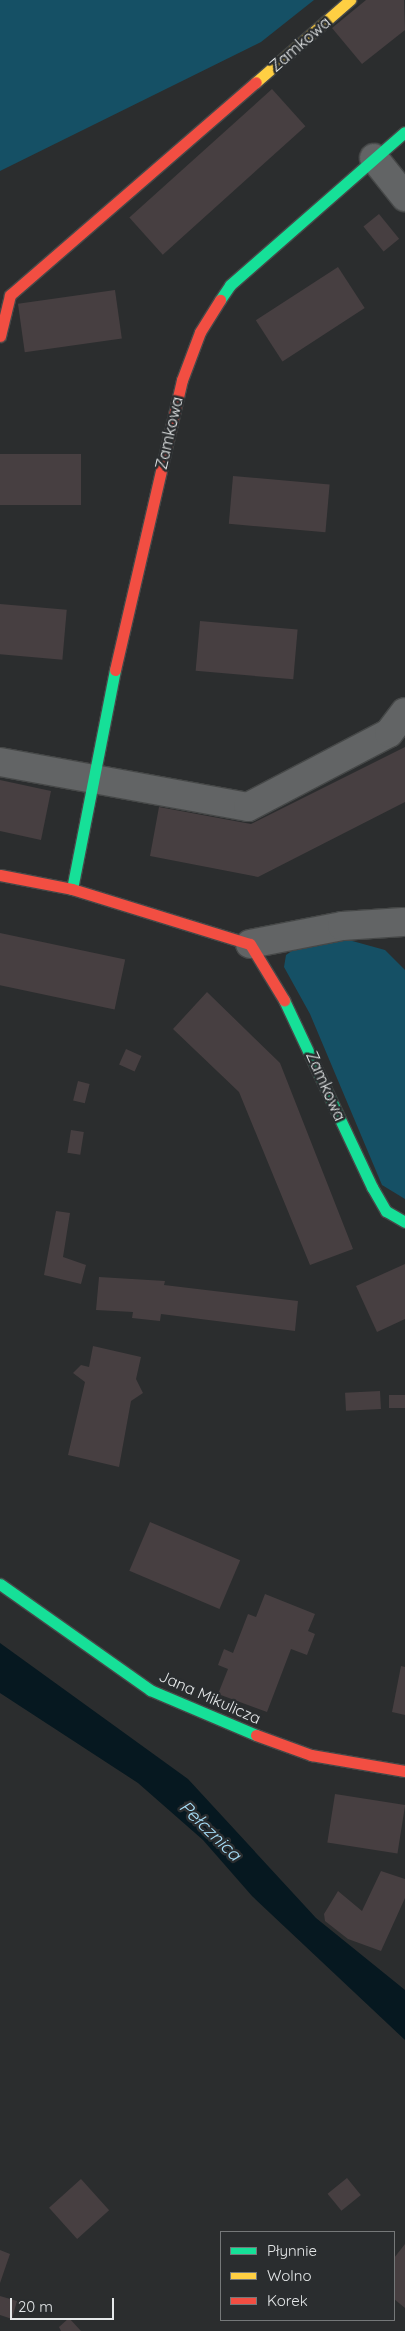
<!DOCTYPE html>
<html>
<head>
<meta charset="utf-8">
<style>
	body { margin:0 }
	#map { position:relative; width:405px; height:2331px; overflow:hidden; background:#2b2d2e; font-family:Quicksand,sans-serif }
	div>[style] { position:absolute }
	.green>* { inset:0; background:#155065 }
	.water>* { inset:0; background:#061820 }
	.building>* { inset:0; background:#473f41; transform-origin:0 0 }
	.roads { filter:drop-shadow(1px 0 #464848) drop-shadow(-1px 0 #464848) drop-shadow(0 1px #464848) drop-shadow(0 -1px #464848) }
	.street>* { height:28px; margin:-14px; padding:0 14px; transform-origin:14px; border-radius:14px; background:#626465 }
	.fast>* { height:11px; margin:-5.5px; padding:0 5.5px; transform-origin:5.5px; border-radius:5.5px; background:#16e098 }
	.slow>* { height:11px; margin:-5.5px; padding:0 5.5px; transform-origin:5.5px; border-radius:5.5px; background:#ffcf43 }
	.jam>* { height:11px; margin:-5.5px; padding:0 5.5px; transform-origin:5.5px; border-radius:5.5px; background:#f24e42 }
	span { translate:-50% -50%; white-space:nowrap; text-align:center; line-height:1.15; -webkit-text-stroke:5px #2a2d2f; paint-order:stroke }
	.street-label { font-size:16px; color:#e5e8e9 }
	.water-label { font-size:18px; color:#a7dff9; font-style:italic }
	.legend { position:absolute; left:220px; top:2231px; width:175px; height:90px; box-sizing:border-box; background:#2a2d2f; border:1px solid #757879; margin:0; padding:6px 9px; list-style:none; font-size:15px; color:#e5e8e9 }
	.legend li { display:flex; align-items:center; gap:10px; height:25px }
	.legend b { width:25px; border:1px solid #757879 }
	.scale { position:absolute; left:10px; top:2298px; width:104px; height:22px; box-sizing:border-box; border:2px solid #e5e8e9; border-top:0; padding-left:6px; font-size:15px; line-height:18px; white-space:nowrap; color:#e5e8e9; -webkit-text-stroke:4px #2a2d2f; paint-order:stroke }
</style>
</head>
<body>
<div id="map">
	<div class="green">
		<i style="clip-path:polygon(0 0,314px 0,261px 42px,0 171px)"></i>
		<i style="clip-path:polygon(345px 939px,385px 950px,405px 970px,405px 1199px,382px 1185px,310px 1014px,284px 967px,286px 955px,299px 946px)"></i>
	</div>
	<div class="water">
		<i style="clip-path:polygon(0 1643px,188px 1779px,316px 1918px,405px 1990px,405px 2040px,252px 1896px,203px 1840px,138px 1783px,0 1693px)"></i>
	</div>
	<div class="building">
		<i style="clip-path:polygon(366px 0,404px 0,405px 30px,362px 64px,332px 28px)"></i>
		<i style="left:272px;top:89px;width:50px;height:192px;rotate:48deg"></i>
		<i style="left:379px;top:214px;width:32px;height:20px;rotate:51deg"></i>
		<i style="left:338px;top:267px;width:49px;height:98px;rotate:57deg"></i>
		<i style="left:115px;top:290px;width:49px;height:98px;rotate:82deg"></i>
		<i style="left:0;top:454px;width:81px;height:51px"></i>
		<i style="left:233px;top:476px;width:97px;height:48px;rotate:5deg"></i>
		<i style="left:0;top:604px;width:67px;height:50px;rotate:5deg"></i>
		<i style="left:200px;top:621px;width:98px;height:50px;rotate:5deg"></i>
		<i style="clip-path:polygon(405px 747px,405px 802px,258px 877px,150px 856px,159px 807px,251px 824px)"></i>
		<i style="clip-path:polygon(0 780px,51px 791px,41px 840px,0 831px)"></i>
		<i style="left:0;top:933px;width:128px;height:51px;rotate:12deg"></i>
		<i style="clip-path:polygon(207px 992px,280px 1063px,353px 1249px,310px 1265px,239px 1092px,173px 1029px)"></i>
		<i style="left:126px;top:1049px;width:17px;height:17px;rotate:24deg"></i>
		<i style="left:78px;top:1081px;width:12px;height:20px;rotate:14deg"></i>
		<i style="left:71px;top:1130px;width:13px;height:23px;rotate:9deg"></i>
		<i style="clip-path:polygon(56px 1211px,70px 1213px,63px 1257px,86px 1265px,81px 1284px,44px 1275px)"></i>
		<i style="clip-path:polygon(405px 1264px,405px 1319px,377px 1332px,356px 1286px)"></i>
		<i style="clip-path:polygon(99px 1277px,165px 1281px,164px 1285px,298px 1301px,295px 1331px,161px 1314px,160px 1321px,132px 1318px,133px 1312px,96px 1310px)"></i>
		<i style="clip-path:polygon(93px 1346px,141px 1357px,136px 1379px,143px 1393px,131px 1401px,119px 1467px,68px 1455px,85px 1382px,73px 1373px,81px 1365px,89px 1367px)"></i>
		<i style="left:380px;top:1391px;width:18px;height:35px;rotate:87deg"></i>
		<i style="left:405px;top:1395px;width:13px;height:16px;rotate:90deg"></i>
		<i style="left:150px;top:1522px;width:98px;height:53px;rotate:23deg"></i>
		<i style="clip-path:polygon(265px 1594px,315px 1614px,308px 1631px,315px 1634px,307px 1655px,291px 1649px,267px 1712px,218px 1694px,228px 1669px,218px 1665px,224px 1649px,233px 1653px,248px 1614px,256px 1617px)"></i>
		<i style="clip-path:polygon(401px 1666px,405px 1667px,405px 1715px,392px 1712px)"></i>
		<i style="left:335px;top:1794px;width:71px;height:49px;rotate:9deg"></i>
		<i style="clip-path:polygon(381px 1871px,405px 1879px,405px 1898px,381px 1951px,348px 1939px,325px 1921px,324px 1914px,338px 1891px,362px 1911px)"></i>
		<i style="left:347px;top:2178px;width:22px;height:25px;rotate:51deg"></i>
		<i style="left:81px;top:2179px;width:42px;height:43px;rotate:48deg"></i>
		<i style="clip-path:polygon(405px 2244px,405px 2308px,394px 2299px,394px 2258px)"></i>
		<i style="clip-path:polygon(0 2250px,10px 2254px,0 2283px)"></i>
		<i style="clip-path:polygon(0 2296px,17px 2301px,12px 2319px,0 2315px)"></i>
		<i style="clip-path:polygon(69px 2318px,81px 2331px,61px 2331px,59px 2327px)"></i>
	</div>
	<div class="roads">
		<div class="street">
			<i style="left:374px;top:158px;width:50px;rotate:51.5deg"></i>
			<i style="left:0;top:762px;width:252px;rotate:10.3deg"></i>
			<i style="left:248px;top:807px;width:159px;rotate:-27.7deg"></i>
			<i style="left:389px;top:733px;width:26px;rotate:-53deg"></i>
			<i style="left:250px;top:944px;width:94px;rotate:-11.1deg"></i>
			<i style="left:342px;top:926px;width:61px;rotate:-3.8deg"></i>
		</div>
		<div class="fast">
			<i style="left:220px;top:300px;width:18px;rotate:-56deg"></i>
			<i style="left:230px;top:285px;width:232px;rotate:-41.2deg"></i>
			<i style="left:72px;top:889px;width:223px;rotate:-78.9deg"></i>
			<i style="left:284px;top:1000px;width:207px;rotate:64.8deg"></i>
			<i style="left:372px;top:1187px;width:28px;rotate:60deg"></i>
			<i style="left:386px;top:1211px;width:22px;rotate:30deg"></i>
			<i style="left:0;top:1584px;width:184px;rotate:35.2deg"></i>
			<i style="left:150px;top:1690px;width:115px;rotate:23deg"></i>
		</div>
		<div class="slow">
			<i style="left:256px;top:82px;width:125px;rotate:-41.1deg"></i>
		</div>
		<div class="jam">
			<i style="left:0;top:336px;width:42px;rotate:-76.3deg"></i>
			<i style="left:10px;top:295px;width:325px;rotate:-40.9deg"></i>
			<i style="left:115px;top:670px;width:298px;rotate:-77deg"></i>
			<i style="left:182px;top:380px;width:51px;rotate:-69.4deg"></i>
			<i style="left:200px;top:332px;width:38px;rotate:-58deg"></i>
			<i style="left:0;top:875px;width:73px;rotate:11deg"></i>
			<i style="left:72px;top:889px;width:186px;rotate:17.2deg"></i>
			<i style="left:250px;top:944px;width:66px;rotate:58.7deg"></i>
			<i style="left:256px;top:1735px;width:59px;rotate:20deg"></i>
			<i style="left:311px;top:1755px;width:95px;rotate:9.7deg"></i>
		</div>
	</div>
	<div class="street-label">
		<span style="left:300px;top:44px;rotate:-41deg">Zamkowa</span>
		<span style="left:169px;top:433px;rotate:-77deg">Zamkowa</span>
		<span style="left:326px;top:1086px;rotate:66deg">Zamkowa</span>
		<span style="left:210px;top:1697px;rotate:24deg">Jana Mikulicza</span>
	</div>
	<div class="water-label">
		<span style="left:210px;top:1831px;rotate:44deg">Pełcznica</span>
	</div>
	<ul class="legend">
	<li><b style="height:6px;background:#16e098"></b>Płynnie</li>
	<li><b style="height:6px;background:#ffcf43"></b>Wolno</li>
	<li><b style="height:6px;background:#f24e42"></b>Korek</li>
	</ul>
	<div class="scale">20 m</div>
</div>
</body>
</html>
